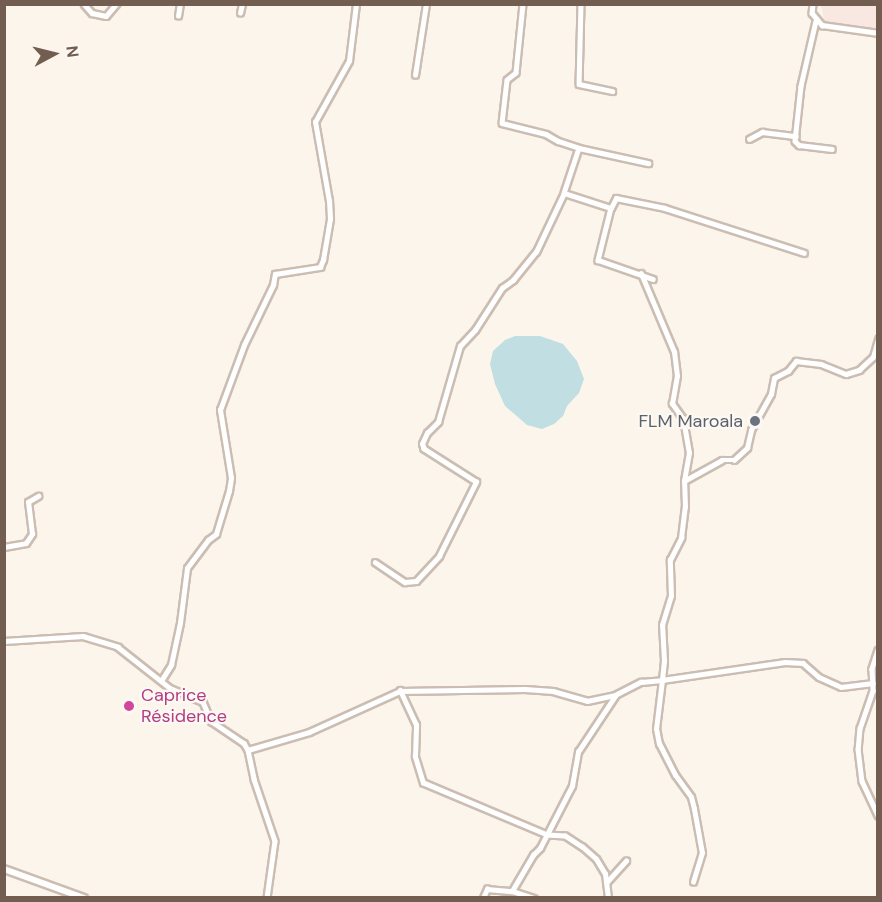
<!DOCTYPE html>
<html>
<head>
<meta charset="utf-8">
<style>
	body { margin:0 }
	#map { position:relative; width:882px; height:902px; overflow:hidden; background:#fbf5eb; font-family:"DM Sans",sans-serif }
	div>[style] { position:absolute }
	.commercial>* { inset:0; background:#f9e8e1 }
	.water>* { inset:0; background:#c1dee3 }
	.roads { filter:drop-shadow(2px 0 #ccbdb2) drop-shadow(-2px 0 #ccbdb2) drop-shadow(0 2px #ccbdb2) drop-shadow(0 -2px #ccbdb2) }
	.street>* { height:4.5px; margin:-2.25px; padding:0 2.25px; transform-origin:2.25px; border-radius:2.25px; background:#fff }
	.secondary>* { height:6px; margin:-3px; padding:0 3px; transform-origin:3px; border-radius:3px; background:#fff }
	.dots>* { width:16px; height:16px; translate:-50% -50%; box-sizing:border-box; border:3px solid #fdf9f2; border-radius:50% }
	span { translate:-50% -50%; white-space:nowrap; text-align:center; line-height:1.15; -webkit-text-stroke:4.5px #fdf9f2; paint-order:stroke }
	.worship-label { font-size:18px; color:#5b616d }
	.right { translate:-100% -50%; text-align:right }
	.hotel-label { font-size:18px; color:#b23c85 }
	.left { translate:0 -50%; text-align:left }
	.frame { position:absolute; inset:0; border:6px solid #735d51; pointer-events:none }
	.north { position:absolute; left:24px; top:24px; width:60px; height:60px; -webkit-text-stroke:4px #fdf9f2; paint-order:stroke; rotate:83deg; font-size:16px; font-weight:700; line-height:24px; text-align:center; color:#735d51 }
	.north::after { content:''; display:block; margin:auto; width:21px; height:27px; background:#735d51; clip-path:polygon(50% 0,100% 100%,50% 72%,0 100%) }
</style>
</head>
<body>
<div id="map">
	<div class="commercial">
		<i style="clip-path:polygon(821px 5px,877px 5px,877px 33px,831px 27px,824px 20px)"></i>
	</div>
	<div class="water">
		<i style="clip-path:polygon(515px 336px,540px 336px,563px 344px,577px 361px,584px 379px,579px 393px,567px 406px,563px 416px,554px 424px,542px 429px,527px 425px,505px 406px,495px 384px,490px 364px,493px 351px,505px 340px)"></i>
	</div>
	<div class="roads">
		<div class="street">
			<i style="left:84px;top:4px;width:12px;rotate:48deg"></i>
			<i style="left:92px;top:13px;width:14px;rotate:12deg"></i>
			<i style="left:106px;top:16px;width:16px;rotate:-50deg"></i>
			<i style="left:523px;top:4px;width:69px;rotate:95.8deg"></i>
			<i style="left:516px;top:73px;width:11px;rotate:142deg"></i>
			<i style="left:507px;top:80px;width:43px;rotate:96.6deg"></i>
			<i style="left:502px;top:123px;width:45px;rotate:14deg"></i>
			<i style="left:546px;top:134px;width:14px;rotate:30deg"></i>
			<i style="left:558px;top:141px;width:22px;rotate:18deg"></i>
			<i style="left:579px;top:148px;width:71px;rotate:12.3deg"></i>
			<i style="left:581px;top:4px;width:80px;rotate:91.4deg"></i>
			<i style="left:579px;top:84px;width:34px;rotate:12deg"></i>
			<i style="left:813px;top:4px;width:9px;rotate:96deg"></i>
			<i style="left:812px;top:13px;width:16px;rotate:50deg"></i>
			<i style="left:822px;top:25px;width:57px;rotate:8.1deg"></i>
			<i style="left:240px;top:13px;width:9px;rotate:-77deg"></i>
			<i style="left:178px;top:16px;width:12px;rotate:-81deg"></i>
			<i style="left:816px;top:21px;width:67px;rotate:103deg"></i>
			<i style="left:801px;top:86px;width:55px;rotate:96.2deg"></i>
			<i style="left:795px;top:141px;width:6px;rotate:45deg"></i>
			<i style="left:799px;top:145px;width:33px;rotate:7deg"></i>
			<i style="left:415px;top:75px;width:72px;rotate:-81.2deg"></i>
			<i style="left:749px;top:139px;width:15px;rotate:-28deg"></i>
			<i style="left:762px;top:132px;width:34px;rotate:7deg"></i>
			<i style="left:579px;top:148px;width:47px;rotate:108.4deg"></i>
			<i style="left:564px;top:193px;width:49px;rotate:17.7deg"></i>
			<i style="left:611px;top:208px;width:54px;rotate:104deg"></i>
			<i style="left:598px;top:260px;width:58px;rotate:19.1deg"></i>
			<i style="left:611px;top:208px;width:11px;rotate:-63deg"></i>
			<i style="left:616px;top:198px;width:50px;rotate:11.5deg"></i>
			<i style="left:665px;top:208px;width:146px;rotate:17.9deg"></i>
			<i style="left:684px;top:481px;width:43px;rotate:-28.9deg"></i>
			<i style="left:722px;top:460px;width:12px"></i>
			<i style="left:734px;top:460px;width:18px;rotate:-43deg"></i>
			<i style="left:747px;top:448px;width:18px;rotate:-77deg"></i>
			<i style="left:751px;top:430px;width:41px;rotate:-60.9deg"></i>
			<i style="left:771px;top:394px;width:16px;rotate:-79deg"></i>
			<i style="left:774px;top:378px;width:16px;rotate:-27deg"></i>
			<i style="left:788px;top:371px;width:13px;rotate:-51deg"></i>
			<i style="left:796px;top:361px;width:25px;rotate:7deg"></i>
			<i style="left:821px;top:364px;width:27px;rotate:22deg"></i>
			<i style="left:846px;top:374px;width:14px;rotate:-17deg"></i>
			<i style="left:859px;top:370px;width:19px;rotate:-43deg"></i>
			<i style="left:873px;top:357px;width:19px;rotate:-74deg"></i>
			<i style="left:4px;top:547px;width:22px;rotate:-10deg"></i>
			<i style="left:26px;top:543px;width:11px;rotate:-56deg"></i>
			<i style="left:32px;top:534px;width:32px;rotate:-97deg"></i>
			<i style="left:28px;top:502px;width:12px;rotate:-31deg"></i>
			<i style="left:375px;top:562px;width:36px;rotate:34deg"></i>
			<i style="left:405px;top:582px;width:11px;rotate:-5deg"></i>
			<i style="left:416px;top:581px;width:34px;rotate:-47deg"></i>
			<i style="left:439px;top:556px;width:83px;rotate:-63.4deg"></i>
			<i style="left:476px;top:482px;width:62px;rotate:-147.6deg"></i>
			<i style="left:424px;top:449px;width:5px;rotate:-112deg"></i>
			<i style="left:422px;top:444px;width:12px;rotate:-66deg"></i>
			<i style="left:427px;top:433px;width:16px;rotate:-45deg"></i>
			<i style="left:438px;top:422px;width:79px;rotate:-73.9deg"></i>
			<i style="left:460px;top:346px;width:22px;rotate:-47deg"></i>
			<i style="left:475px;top:330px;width:50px;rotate:-57.3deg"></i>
			<i style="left:502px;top:288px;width:14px;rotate:-36deg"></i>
			<i style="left:513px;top:280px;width:36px;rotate:-51deg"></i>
			<i style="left:536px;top:252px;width:65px;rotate:-64.6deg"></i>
			<i style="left:4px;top:641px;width:79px;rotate:-3.6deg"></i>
			<i style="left:83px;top:636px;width:37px;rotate:17deg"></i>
			<i style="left:118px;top:647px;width:66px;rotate:38.3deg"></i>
			<i style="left:170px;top:688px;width:36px;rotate:23deg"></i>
			<i style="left:203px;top:702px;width:21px;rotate:67deg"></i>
			<i style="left:211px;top:721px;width:40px;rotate:34deg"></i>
			<i style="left:244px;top:743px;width:8px;rotate:60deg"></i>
			<i style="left:248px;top:750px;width:30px;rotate:78deg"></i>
			<i style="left:254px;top:779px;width:65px;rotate:71.3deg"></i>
			<i style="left:275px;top:841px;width:58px;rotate:98deg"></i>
			<i style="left:878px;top:650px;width:20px;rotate:108deg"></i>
			<i style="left:872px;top:669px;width:22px;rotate:87deg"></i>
			<i style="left:873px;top:691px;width:39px;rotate:109deg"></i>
			<i style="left:860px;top:728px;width:21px;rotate:95deg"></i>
			<i style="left:858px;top:749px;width:32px;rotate:83deg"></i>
			<i style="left:862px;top:781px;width:38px;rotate:65deg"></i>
			<i style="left:161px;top:681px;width:19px;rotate:-58deg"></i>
			<i style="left:171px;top:665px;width:43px;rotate:-77.9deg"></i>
			<i style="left:180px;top:623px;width:55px;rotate:-82.7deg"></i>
			<i style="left:187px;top:568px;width:35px;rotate:-53deg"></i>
			<i style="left:208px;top:540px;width:10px;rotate:-37deg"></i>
			<i style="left:216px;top:534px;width:45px;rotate:-73.2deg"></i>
			<i style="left:229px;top:491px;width:13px;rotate:-81deg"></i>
			<i style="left:231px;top:478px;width:69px;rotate:-99.2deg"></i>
			<i style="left:220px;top:410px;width:69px;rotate:-69.7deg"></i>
			<i style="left:244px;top:345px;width:67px;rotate:-64.2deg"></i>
			<i style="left:273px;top:285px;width:11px;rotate:-80deg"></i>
			<i style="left:275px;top:274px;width:46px;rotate:-8.8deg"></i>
			<i style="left:320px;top:267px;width:8px;rotate:-67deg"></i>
			<i style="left:323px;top:260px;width:42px;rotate:-80.3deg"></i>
			<i style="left:330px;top:219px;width:18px;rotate:-93deg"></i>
			<i style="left:329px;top:201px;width:80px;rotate:-100deg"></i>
			<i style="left:315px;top:122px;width:70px;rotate:-60.9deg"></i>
			<i style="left:349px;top:61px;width:57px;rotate:-83deg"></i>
			<i style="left:248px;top:750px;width:64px;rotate:-16.4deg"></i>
			<i style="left:309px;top:732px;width:100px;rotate:-24.3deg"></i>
			<i style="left:693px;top:882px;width:30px;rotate:-73deg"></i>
			<i style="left:702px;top:853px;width:45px;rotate:-100.3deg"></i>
			<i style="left:694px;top:809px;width:12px;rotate:-104deg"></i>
			<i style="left:691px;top:797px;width:27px;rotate:-126deg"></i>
			<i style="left:675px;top:775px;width:35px;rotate:-117deg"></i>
			<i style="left:659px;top:744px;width:15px;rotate:-101deg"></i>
			<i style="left:656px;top:729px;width:49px;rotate:-83deg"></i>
			<i style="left:662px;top:680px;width:124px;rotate:-8.3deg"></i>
			<i style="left:785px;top:662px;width:18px;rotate:3deg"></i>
			<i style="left:803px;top:663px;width:21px;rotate:41deg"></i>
			<i style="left:819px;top:677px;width:24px;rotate:24deg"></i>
			<i style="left:841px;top:687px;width:32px;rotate:-7deg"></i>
			<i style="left:606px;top:883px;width:30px;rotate:-48deg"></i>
			<i style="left:512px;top:891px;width:23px;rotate:18deg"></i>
			<i style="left:483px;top:898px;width:10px;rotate:-66deg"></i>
			<i style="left:487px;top:889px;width:25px;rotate:5deg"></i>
			<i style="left:512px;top:891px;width:42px;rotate:-59.7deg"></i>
			<i style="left:533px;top:855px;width:10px;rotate:-45deg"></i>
			<i style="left:540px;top:848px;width:70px;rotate:-62.7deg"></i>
			<i style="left:572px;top:786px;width:35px;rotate:-80deg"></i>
			<i style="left:578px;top:752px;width:67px;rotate:-56.5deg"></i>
			<i style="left:608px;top:898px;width:24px;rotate:-97deg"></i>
			<i style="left:605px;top:874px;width:17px;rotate:-121deg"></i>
			<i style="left:596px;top:859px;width:18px;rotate:-139deg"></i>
			<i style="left:582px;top:847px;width:20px;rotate:-147deg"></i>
			<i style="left:565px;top:836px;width:18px;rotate:-177deg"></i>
			<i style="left:547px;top:835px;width:134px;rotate:-157.2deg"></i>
			<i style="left:423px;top:783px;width:28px;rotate:-107deg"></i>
			<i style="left:415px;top:756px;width:31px;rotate:-88deg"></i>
			<i style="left:416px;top:725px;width:38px;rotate:-115deg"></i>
			<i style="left:400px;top:691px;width:125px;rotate:-0.9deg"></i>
			<i style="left:525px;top:689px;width:28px;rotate:4deg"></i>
			<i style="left:553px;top:691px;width:35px;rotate:16deg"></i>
			<i style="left:587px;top:701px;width:29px;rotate:-12deg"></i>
			<i style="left:615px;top:695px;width:29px;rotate:-27deg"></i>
			<i style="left:641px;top:682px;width:21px;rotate:-5deg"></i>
			<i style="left:662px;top:680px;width:19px;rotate:-84deg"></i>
			<i style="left:664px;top:661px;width:36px;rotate:-93deg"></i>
			<i style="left:662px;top:625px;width:30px;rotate:-73deg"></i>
			<i style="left:671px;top:596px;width:36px;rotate:-92deg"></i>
			<i style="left:670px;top:560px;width:25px;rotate:-63deg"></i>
			<i style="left:681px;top:538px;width:31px;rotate:-83deg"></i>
			<i style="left:685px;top:507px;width:26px;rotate:-92deg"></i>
			<i style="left:684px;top:481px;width:28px;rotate:-80deg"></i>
			<i style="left:689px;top:453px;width:35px;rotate:-100deg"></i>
			<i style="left:683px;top:419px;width:19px;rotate:-126deg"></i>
			<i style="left:672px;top:404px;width:28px;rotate:-80deg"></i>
			<i style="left:677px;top:376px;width:24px;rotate:-97deg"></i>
			<i style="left:674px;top:352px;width:85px;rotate:-112.9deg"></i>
		</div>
		<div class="secondary">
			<i style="left:4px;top:869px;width:85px;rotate:19.9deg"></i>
		</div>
	</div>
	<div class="dots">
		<i style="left:755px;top:421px;background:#6b7280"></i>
		<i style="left:129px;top:706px;background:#d1479c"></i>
	</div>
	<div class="worship-label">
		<span class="right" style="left:743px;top:421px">FLM Maroala</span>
	</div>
	<div class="hotel-label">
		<span class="left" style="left:141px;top:706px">Caprice<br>Résidence</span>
	</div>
	<div class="frame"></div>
	<div class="north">N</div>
</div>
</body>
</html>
